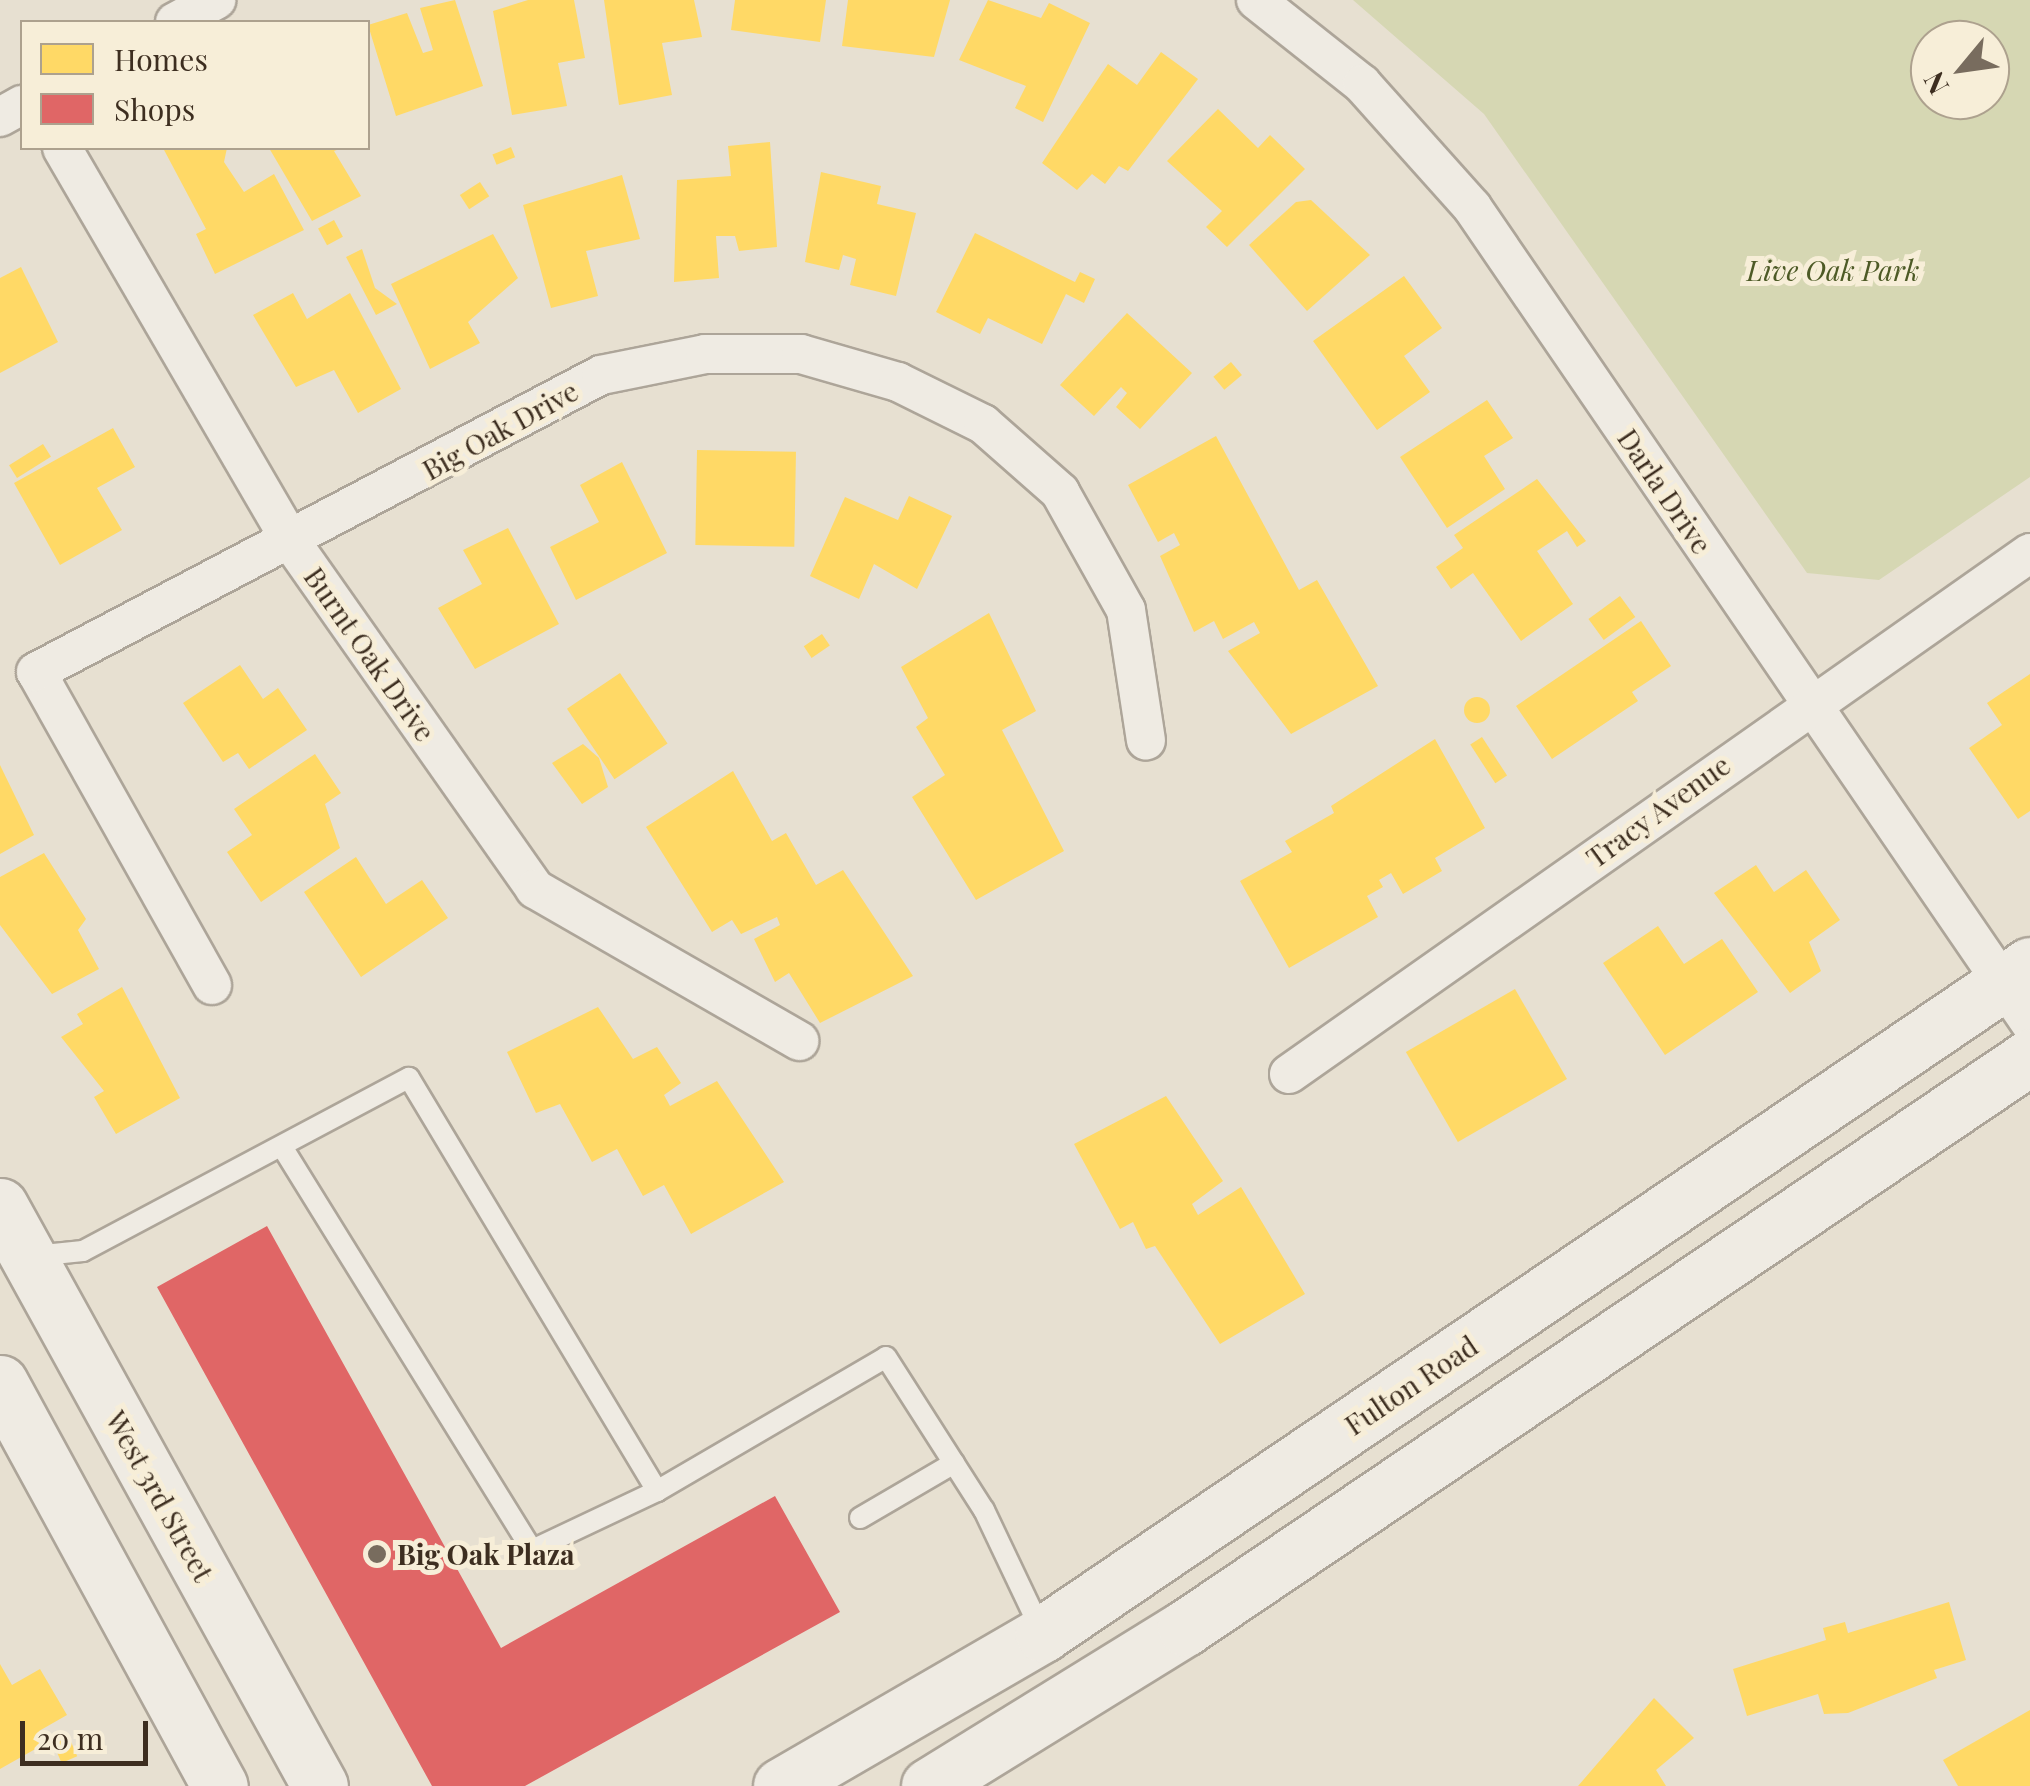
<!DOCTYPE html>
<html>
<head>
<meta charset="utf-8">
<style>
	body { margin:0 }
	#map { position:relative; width:2030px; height:1786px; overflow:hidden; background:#e7e0d1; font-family:"Playfair Display",serif }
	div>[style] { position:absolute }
	.green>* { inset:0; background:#d6d7b3 }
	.homes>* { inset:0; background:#ffd966; transform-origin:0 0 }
	.round { border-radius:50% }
	.shops>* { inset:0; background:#e06666 }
	.roads { filter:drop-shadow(2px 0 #ada599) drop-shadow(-2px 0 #ada599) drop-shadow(0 2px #ada599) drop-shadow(0 -2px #ada599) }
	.lane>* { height:20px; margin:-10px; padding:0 10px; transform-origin:10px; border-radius:10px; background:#efebe3 }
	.street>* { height:38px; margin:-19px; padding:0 19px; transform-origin:19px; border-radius:19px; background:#efebe3 }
	.secondary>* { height:55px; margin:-27.5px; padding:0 27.5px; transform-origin:27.5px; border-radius:27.5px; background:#efebe3 }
	.dots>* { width:28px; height:28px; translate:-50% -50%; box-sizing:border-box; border:5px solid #f7eed8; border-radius:50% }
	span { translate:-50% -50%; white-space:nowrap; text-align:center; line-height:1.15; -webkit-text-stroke:10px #f7eed8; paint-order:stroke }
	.park-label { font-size:28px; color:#4d5a26; font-style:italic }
	.street-label { font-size:28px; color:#3d2e20 }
	.poi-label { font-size:28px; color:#3d2e20; font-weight:700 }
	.left { translate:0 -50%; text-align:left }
	.legend { position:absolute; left:20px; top:20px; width:350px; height:130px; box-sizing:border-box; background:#f7eed8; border:2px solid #ada18e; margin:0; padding:12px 18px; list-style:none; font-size:30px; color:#3d2e20 }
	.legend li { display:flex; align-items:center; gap:20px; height:50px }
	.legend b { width:50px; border:2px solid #ada18e }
	.north { position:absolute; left:1910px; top:20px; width:100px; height:100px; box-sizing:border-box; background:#f7eed8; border:2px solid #ada18e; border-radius:50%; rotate:241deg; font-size:28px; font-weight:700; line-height:40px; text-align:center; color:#3d2e20 }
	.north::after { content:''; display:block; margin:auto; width:35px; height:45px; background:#786c5e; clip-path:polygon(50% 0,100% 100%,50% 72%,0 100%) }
	.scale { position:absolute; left:20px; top:1721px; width:128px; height:45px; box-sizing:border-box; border:5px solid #3d2e20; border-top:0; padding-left:12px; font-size:30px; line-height:35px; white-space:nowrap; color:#3d2e20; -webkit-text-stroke:8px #f7eed8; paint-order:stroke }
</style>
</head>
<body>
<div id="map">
	<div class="green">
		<i style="clip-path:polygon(evenodd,1353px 0,2030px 0,2030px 477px,1879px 580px,1807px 573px,1484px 114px,1353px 0,1930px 40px,1990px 40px,1990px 100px,1930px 100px,1930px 40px)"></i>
	</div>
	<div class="homes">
		<i style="clip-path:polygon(455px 0,483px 86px,396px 116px,368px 25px,407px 13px,423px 53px,433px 50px,420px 8px)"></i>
		<i style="clip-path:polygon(528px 0,574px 0,585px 58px,558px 63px,567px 106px,512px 115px,493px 11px)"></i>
		<i style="clip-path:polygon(604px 0,694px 0,702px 37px,662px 43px,672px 95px,619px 105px)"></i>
		<i style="clip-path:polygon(735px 0,826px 0,820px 42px,731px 30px)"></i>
		<i style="clip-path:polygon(848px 0,950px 0,934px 57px,842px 46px)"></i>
		<i style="clip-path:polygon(988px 0,1041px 18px,1049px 3px,1090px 23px,1043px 122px,1015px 108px,1026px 86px,959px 60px)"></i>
		<i style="clip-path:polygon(1161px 52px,1198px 79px,1128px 171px,1119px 166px,1105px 184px,1092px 174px,1077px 190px,1042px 163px,1108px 64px,1137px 85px)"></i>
		<i style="clip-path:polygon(1218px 109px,1258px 148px,1270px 135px,1305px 169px,1227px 247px,1206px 227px,1222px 211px,1167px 161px)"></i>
		<i style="clip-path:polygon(770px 142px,777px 247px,739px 251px,735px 236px,716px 236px,719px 278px,674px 282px,677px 180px,731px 176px,728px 146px)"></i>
		<i style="left:511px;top:147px;width:11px;height:20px;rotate:68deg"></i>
		<i style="clip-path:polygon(163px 148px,227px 148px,224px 162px,244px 192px,274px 174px,304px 230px,215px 274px,196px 234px,206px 229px)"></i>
		<i style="clip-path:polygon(269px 148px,342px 148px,334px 151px,361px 196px,312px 221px)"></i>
		<i style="clip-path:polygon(821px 172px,881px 186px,877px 204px,916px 213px,896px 296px,850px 285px,856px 259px,843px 255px,839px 270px,805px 262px)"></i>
		<i style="clip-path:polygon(622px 175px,640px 239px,586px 251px,598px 296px,551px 308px,523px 205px)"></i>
		<i style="left:480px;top:182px;width:17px;height:24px;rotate:57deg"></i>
		<i style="clip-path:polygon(1311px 200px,1370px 255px,1307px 311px,1249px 245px,1296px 202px)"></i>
		<i style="left:334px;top:220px;width:19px;height:18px;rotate:62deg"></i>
		<i style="clip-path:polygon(975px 233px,1075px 282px,1080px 272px,1095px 279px,1084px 303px,1066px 294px,1042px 344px,988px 318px,980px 334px,936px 312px)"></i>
		<i style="clip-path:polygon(493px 234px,518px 278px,468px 322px,480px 343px,430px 369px,391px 284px)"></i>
		<i style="clip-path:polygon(362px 249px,375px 288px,397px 304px,376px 315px,346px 257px)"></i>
		<i style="clip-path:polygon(21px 267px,58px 342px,0 373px,0 278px)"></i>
		<i style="clip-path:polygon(1404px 276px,1442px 328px,1404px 356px,1430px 392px,1377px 430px,1313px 341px)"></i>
		<i style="clip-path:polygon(293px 293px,307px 319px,350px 293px,401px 389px,358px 413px,334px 370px,296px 387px,253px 315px)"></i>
		<i style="clip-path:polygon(1127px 313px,1192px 373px,1140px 429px,1116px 407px,1127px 393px,1121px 387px,1094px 416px,1060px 385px)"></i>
		<i style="left:1231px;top:362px;width:17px;height:23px;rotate:50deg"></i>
		<i style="clip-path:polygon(1487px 400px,1513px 438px,1484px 456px,1505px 489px,1447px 528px,1400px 457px)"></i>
		<i style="clip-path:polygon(113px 428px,135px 467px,97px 488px,122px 530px,60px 565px,14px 483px)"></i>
		<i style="clip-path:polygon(1216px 436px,1299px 590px,1317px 580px,1378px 686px,1291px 734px,1228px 651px,1260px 633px,1254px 622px,1223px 639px,1214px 621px,1194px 632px,1160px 556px,1180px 545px,1174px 533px,1158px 542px,1128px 485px)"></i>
		<i style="left:43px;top:444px;width:15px;height:40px;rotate:58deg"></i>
		<i style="left:697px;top:450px;width:99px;height:95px;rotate:1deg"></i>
		<i style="clip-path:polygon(622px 462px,667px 553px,576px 600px,550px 547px,599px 522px,580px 485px)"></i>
		<i style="clip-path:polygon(1537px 479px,1586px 541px,1577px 547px,1567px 531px,1537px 551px,1573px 604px,1521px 641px,1473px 573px,1451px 589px,1436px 567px,1463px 548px,1454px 535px)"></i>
		<i style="clip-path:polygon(909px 496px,952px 516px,917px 589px,874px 564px,859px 599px,810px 576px,845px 497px,898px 520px)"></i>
		<i style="clip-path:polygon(508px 528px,559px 624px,475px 669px,438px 608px,482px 584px,463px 550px)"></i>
		<i style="left:1620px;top:596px;width:26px;height:39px;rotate:54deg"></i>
		<i style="clip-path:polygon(989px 613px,1036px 711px,1002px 730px,1064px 851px,976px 900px,912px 797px,945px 775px,916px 727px,928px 718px,901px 667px)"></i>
		<i style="clip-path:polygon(1641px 621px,1671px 666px,1632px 692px,1638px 701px,1552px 759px,1516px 706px)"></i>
		<i style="left:822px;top:634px;width:14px;height:22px;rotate:56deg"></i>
		<i style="clip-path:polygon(240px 665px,263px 699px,278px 688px,307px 730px,249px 769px,238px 753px,223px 762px,183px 703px)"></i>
		<i style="left:620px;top:673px;width:85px;height:64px;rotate:56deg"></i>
		<i style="clip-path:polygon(2030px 674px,2030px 811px,2018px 819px,1969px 748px,2002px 725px,1987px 703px)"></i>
		<i class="round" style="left:1464px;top:697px;width:26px;height:26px"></i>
		<i style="left:1482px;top:737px;width:46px;height:14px;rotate:57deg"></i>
		<i style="clip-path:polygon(1435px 739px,1485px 828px,1435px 858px,1442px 871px,1403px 894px,1391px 873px,1379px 880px,1383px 887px,1367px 896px,1378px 917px,1289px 968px,1240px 881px,1292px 852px,1285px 841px,1334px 813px,1331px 806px)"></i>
		<i style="clip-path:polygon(583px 744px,599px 758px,608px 787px,582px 804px,552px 763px)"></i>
		<i style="clip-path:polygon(315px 754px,341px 793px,325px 804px,340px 848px,261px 902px,227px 852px,252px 835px,234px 809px)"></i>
		<i style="clip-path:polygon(0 765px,34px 835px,0 854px)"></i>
		<i style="clip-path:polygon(733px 771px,772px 841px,786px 833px,816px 885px,843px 870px,913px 976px,820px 1023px,789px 973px,775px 982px,754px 939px,780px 925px,777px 917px,741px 934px,732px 920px,712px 932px,646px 827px)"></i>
		<i style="clip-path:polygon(44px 853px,86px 919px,78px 930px,99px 969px,52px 994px,0 925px,0 877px)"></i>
		<i style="clip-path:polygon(356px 857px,386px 904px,422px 880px,448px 918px,361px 977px,304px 892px)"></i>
		<i style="clip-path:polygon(1756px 865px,1774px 892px,1806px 870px,1840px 920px,1809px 942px,1821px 971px,1790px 993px,1714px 893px)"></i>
		<i style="clip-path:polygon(1658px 926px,1684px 964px,1722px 939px,1758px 992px,1665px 1055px,1603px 963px)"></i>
		<i style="clip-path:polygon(122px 987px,180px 1098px,116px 1134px,94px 1097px,104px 1091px,61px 1037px,83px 1024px,77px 1014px)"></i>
		<i style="left:1515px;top:989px;width:104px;height:126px;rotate:60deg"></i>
		<i style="clip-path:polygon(598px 1007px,633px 1059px,657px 1047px,681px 1083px,664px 1095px,670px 1106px,717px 1081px,784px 1182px,691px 1234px,664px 1185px,643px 1196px,617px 1149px,592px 1162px,560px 1104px,536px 1113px,507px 1052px)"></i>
		<i style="clip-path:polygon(1166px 1096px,1223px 1181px,1192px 1204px,1198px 1215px,1241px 1187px,1305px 1294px,1220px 1344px,1155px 1246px,1146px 1249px,1133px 1222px,1120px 1229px,1074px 1144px)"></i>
		<i style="clip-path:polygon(1949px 1602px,1966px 1660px,1934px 1670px,1937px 1678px,1848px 1713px,1824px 1714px,1818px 1694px,1747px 1716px,1733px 1669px,1826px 1640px,1823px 1628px,1845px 1622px,1848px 1633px)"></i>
		<i style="clip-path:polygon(0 1664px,12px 1685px,40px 1669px,67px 1715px,39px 1731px,46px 1743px,0 1769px)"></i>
		<i style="clip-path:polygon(1654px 1698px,1694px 1738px,1656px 1770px,1666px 1786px,1578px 1786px)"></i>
		<i style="clip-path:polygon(2030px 1710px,2030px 1786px,1958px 1786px,1943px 1760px)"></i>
		<i style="left:69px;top:1737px;width:21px;height:17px;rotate:67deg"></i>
	</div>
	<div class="shops">
		<i style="clip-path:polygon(267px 1226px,501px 1648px,775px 1496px,840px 1612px,525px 1786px,432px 1786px,157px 1287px)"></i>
	</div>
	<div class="roads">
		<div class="lane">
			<i style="left:34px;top:1256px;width:49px;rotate:-5.8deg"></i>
			<i style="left:83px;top:1251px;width:369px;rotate:-28deg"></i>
			<i style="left:409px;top:1078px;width:482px;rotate:59deg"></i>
			<i style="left:657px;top:1491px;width:138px;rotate:154.7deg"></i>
			<i style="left:532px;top:1550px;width:472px;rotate:-121.8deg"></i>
			<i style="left:657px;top:1491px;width:265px;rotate:-30.3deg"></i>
			<i style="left:886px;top:1357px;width:182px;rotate:57.4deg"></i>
			<i style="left:984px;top:1510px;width:135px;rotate:64.6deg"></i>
			<i style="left:860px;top:1518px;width:109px;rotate:-30.3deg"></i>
		</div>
		<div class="street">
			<i style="left:1256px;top:0;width:135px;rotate:38.4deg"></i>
			<i style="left:1362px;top:84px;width:165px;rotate:48.2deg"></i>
			<i style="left:1472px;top:207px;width:989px;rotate:55.63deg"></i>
			<i style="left:175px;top:22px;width:47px;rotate:-28.2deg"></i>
			<i style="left:0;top:117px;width:25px;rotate:-29deg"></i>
			<i style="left:62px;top:148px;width:457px;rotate:59.8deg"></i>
			<i style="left:292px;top:543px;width:423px;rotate:54.9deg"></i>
			<i style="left:535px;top:889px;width:305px;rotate:29.9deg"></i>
			<i style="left:212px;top:985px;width:359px;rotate:-119.3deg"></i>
			<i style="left:36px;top:672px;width:638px;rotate:-27.73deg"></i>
			<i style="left:601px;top:375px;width:106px;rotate:-11.4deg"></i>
			<i style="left:705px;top:354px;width:96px"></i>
			<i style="left:801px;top:354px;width:101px;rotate:16.1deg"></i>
			<i style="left:898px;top:382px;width:95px;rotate:26.3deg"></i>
			<i style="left:983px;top:424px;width:103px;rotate:41.4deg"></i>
			<i style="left:1060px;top:492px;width:135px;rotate:60.8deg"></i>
			<i style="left:1126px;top:610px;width:132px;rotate:81.3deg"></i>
			<i style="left:1289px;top:1074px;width:906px;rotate:-35.11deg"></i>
		</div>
		<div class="secondary">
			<i style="left:0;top:1206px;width:662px;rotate:61.11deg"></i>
			<i style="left:0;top:1383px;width:459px;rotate:61.4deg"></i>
			<i style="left:781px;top:1786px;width:303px;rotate:-30.1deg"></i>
			<i style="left:1043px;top:1634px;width:1192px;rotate:-34.13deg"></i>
			<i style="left:929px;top:1786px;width:301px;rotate:-31.7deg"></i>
			<i style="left:1185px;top:1628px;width:1020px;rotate:-34.05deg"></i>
		</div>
	</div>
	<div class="dots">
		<i style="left:377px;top:1554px;background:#786c5e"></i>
	</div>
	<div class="park-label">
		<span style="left:1833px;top:270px">Live Oak Park</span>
	</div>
	<div class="street-label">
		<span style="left:500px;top:430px;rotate:-29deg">Big Oak Drive</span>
		<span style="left:1665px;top:491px;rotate:56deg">Darla Drive</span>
		<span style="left:370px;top:654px;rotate:55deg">Burnt Oak Drive</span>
		<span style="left:1658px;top:811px;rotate:-36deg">Tracy Avenue</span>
		<span style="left:1411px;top:1385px;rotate:-34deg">Fulton Road</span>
		<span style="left:160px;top:1496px;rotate:61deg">West 3rd Street</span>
	</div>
	<div class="poi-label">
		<span class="left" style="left:397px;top:1554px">Big Oak Plaza</span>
	</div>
	<ul class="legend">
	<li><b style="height:28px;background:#ffd966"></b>Homes</li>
	<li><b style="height:28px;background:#e06666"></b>Shops</li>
	</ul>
	<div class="north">N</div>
	<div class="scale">20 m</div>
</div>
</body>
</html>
